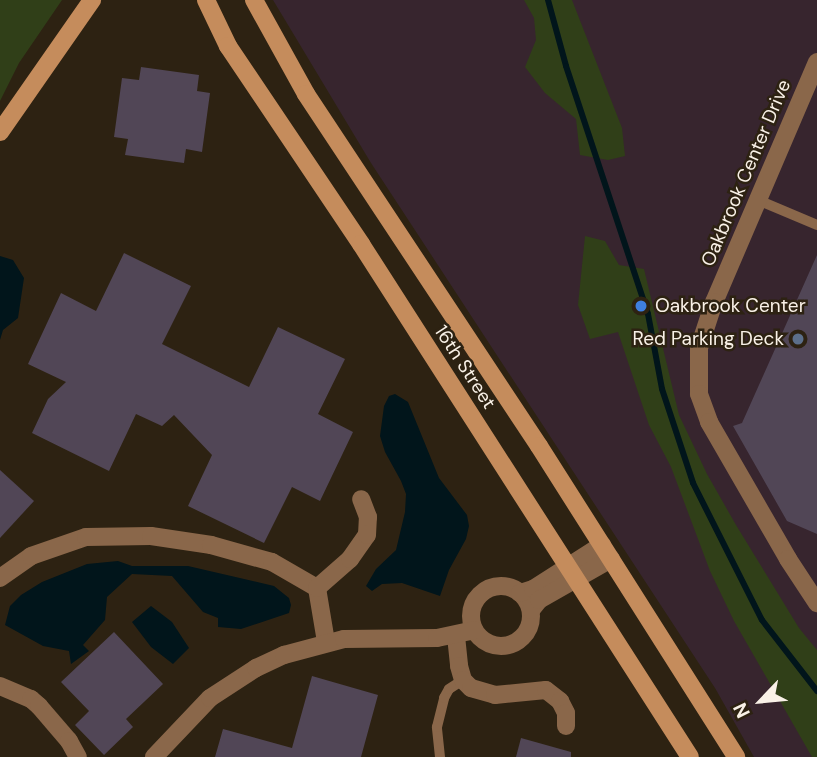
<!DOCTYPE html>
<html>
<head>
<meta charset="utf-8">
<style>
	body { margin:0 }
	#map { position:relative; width:817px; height:757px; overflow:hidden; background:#2d2212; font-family:"DM Sans",sans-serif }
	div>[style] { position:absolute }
	.commercial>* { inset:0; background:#37252e }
	.green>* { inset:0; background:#303f18 }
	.water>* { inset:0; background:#01151b }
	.stream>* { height:6px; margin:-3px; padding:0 3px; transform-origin:3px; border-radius:3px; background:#01151b }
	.building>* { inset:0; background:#514656 }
	.lane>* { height:10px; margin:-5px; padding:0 5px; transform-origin:5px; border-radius:5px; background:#8a674a }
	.street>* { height:18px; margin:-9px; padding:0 9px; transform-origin:9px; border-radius:9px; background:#8a674a }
	.street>.ring { margin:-9px; padding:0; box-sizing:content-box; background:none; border:18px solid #8a674a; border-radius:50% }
	.secondary>* { height:18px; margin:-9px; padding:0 9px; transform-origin:9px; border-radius:9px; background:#c58c5c }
	.dots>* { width:19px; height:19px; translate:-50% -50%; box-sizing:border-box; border:4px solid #2d2212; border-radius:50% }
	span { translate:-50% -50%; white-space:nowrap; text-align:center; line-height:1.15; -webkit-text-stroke:5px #2d2212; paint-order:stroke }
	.street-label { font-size:19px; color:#f9f1e7 }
	.poi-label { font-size:19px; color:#f9f1e7 }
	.left { translate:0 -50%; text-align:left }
	.right { translate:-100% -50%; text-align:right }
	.north { position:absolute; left:726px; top:666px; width:70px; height:70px; -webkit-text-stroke:5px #2d2212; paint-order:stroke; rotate:244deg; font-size:19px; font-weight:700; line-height:28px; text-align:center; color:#f9f1e7 }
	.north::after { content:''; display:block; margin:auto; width:24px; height:32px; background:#f9f1e7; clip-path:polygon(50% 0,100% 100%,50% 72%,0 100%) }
</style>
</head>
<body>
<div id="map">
	<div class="commercial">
		<i style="clip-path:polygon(273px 0,817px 0,817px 757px,754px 757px,715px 688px,371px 163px)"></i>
	</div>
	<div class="green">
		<i style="clip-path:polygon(0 0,62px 0,19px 63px,0 101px)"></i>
		<i style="clip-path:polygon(524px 0,572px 0,622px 128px,625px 156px,608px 160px,580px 155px,576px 119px,545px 93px,525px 67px,536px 40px,534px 18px)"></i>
		<i style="clip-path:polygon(585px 236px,605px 241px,619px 265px,644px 269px,679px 415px,707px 474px,736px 525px,799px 628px,817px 650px,817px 757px,812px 757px,734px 621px,710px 571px,671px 467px,649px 425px,618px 332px,590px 339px,578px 305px)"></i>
	</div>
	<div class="water">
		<i style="clip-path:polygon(0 256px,13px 260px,24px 278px,18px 318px,3px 330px,0 340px)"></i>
		<i style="clip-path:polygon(395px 394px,408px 402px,439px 478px,467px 515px,469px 526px,466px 539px,449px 570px,440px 596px,402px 583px,382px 584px,372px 591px,366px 586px,376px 569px,396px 550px,405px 512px,406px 494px,401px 481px,385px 452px,380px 436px,384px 406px,389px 396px)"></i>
		<i style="clip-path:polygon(118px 561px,132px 566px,188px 566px,274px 586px,289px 598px,291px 605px,289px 613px,241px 629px,218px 627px,218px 618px,203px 612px,172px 576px,132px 574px,107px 597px,105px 620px,83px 645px,89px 651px,71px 664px,69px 651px,43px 646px,5px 625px,10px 606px,21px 595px,42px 582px,87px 564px)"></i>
		<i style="clip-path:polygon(151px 606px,172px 622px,189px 648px,173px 664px,151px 647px,132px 622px)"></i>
	</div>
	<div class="stream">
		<i style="left:548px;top:0;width:68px;rotate:74.7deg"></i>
		<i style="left:566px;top:66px;width:261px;rotate:71.7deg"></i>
		<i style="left:648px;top:314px;width:76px;rotate:79.4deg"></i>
		<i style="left:662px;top:389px;width:99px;rotate:71.7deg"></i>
		<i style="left:693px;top:483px;width:153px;rotate:63.3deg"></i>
		<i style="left:762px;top:620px;width:90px;rotate:52.2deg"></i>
	</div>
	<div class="building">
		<i style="clip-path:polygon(141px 67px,199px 75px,197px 91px,210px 93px,202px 152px,186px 149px,184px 163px,125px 155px,128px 139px,114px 137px,122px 78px,139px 80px)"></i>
		<i style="clip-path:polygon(124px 253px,191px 286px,162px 344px,249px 387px,278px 327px,345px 359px,318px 414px,353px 432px,320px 501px,292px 487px,264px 543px,188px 506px,212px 455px,174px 415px,162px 426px,136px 414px,109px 471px,32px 433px,48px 399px,66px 382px,28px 364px,61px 293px,96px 311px)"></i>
		<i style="clip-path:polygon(817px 255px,817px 534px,787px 521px,733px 426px,742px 423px)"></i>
		<i style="clip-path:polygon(0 470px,34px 501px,0 538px)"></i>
		<i style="clip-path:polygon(114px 632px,163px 684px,126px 719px,133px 727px,104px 755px,75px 725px,89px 711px,61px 682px)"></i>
		<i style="clip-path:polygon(312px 676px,378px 695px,361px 757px,215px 757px,223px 729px,292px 748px)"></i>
		<i style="clip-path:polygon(521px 738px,571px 752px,571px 757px,516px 757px)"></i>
	</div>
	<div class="lane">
		<i style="left:758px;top:200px;width:64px;rotate:23deg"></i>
		<i style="left:440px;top:757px;width:30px;rotate:-96deg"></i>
		<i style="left:437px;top:727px;width:30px;rotate:-76deg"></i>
		<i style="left:444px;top:698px;width:10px;rotate:-61deg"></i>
		<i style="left:449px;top:689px;width:17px;rotate:-33deg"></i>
	</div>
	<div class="street">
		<i style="left:817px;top:62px;width:261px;rotate:113.2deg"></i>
		<i style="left:714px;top:302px;width:48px;rotate:108.1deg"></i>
		<i style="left:699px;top:348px;width:46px;rotate:90deg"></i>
		<i style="left:699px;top:394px;width:30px;rotate:70deg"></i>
		<i style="left:709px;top:422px;width:158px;rotate:60deg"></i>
		<i style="left:788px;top:559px;width:53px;rotate:56.6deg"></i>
		<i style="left:0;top:578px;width:38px;rotate:-35deg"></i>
		<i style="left:31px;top:556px;width:58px;rotate:-19.1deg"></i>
		<i style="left:86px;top:537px;width:65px;rotate:-0.9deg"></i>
		<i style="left:151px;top:536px;width:61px;rotate:8.5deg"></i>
		<i style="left:211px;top:545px;width:63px;rotate:15.6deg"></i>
		<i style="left:272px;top:562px;width:52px;rotate:30deg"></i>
		<i style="left:317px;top:588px;width:55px;rotate:80.5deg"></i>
		<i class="ring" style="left:471px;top:586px;width:42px;height:42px"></i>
		<i style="left:317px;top:588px;width:44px;rotate:-41.3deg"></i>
		<i style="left:350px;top:559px;width:29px;rotate:-55deg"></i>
		<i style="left:367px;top:535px;width:18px;rotate:-87deg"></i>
		<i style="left:368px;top:517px;width:19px;rotate:-111deg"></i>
		<i style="left:520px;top:593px;width:14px;rotate:-17deg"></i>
		<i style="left:533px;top:589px;width:82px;rotate:-32.5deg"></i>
		<i style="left:531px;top:610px;width:13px;rotate:-51deg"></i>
		<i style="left:539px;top:600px;width:83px;rotate:-29.7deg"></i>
		<i style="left:456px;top:636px;width:30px;rotate:84deg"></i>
		<i style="left:459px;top:666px;width:15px;rotate:74deg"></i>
		<i style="left:463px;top:680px;width:11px;rotate:45deg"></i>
		<i style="left:471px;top:688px;width:25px;rotate:16deg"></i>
		<i style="left:495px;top:695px;width:51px;rotate:-5.6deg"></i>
		<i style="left:546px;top:690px;width:18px;rotate:38deg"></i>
		<i style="left:560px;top:701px;width:13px;rotate:63deg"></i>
		<i style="left:566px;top:713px;width:13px;rotate:90deg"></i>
		<i style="left:0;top:686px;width:34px;rotate:23deg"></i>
		<i style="left:31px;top:699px;width:11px;rotate:41deg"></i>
		<i style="left:39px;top:706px;width:46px;rotate:49.4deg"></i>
		<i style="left:69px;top:741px;width:18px;rotate:61deg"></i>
		<i style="left:154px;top:757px;width:81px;rotate:-46.5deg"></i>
		<i style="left:210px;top:698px;width:55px;rotate:-33.1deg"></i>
		<i style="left:256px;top:668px;width:31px;rotate:-25deg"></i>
		<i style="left:284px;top:655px;width:62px;rotate:-14.9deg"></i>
		<i style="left:344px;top:639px;width:93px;rotate:-0.6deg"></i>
		<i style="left:437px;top:638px;width:38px;rotate:-12deg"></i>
	</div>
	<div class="secondary">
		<i style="left:206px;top:0;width:51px;rotate:64.4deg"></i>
		<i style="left:228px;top:46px;width:239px;rotate:56.1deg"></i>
		<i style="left:361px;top:244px;width:609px;rotate:57.33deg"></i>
		<i style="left:254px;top:0;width:107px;rotate:61deg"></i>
		<i style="left:306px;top:94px;width:422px;rotate:56.5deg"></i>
		<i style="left:539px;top:446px;width:368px;rotate:57.6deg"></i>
		<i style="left:0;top:132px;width:161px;rotate:-55.1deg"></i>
	</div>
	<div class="dots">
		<i style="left:641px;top:306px;background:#3f7fe0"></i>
		<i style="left:798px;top:339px;background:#5c6f8a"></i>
	</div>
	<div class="street-label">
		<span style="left:746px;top:173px;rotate:-67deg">Oakbrook Center Drive</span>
		<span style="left:465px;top:367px;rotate:57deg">16th Street</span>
	</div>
	<div class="poi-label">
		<span class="left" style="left:655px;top:306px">Oakbrook Center</span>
		<span class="right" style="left:784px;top:339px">Red Parking Deck</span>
	</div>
	<div class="north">N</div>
</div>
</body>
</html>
